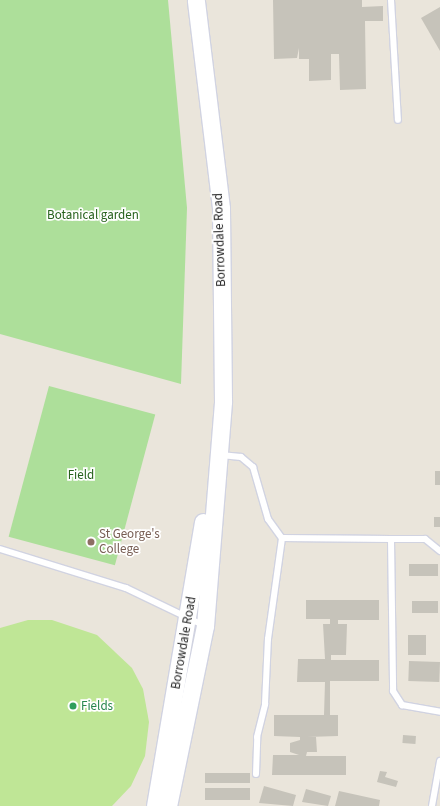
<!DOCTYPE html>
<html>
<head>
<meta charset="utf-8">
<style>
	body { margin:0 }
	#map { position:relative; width:440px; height:806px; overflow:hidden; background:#eae5db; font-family:"Source Sans 3",sans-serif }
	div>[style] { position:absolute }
	.green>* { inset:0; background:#addf9a; transform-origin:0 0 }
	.pitch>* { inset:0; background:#bfe696 }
	.building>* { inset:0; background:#c6c3ba; transform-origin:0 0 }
	.roads { filter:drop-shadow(1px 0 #d1d3e1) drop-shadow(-1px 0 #d1d3e1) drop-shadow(0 1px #d1d3e1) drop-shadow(0 -1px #d1d3e1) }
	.service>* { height:6px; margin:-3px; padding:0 3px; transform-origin:3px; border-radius:3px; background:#fff }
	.secondary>* { height:17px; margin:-8.5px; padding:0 8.5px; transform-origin:8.5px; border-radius:8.5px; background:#fff }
	.dots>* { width:11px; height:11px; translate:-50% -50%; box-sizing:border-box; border:2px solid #fff; border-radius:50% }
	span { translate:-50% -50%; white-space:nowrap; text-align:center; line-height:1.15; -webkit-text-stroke:3.5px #fff; paint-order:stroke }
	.park-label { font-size:13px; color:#27621d }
	.street-label { font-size:13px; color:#292929 }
	.education-label { font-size:13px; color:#785e54 }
	.left { translate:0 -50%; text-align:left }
	.leisure-label { font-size:13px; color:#27864d }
</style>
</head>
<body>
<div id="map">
	<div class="green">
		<i style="clip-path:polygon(0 0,168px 0,187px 208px,181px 384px,0 334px)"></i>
		<i style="left:49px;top:386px;width:110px;height:156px;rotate:15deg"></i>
	</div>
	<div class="pitch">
		<i style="clip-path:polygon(28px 620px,52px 620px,97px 635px,132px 668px,143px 689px,149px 722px,145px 756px,131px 786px,112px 806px,0 806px,0 628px)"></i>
	</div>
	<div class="building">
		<i style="clip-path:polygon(273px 0,362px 0,362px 7px,383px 6px,383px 21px,365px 21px,366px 89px,340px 90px,339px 54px,331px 54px,331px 80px,309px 81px,309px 59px,299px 59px,299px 48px,297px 58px,274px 59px)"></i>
		<i style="clip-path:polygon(440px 7px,440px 51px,421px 18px)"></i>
		<i style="left:435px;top:471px;width:5px;height:14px"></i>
		<i style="left:434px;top:517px;width:6px;height:10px"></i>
		<i style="left:409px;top:564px;width:29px;height:12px"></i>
		<i style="clip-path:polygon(306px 600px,379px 600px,379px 620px,338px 620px,338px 624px,347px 624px,346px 655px,331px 655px,331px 660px,379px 660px,379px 681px,330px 681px,330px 715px,338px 715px,338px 736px,307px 737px,316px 737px,317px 752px,307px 752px,306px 756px,346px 756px,346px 775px,272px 775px,273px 755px,299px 755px,290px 752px,290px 743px,300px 740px,300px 737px,274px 736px,274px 715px,324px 715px,325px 682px,297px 682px,298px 659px,325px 659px,323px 624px,330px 624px,330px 619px,306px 619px)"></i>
		<i style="left:412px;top:601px;width:26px;height:12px"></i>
		<i style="left:408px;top:635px;width:18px;height:20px"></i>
		<i style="left:409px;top:661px;width:31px;height:20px;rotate:2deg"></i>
		<i style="left:403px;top:735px;width:13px;height:8px;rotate:4deg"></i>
		<i style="clip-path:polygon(380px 771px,387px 772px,385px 777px,398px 781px,396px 787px,377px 782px)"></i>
		<i style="left:250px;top:773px;width:10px;height:45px;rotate:90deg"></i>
		<i style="clip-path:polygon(264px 786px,296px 795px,293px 806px,259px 803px)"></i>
		<i style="left:250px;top:788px;width:12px;height:45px;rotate:90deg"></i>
		<i style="clip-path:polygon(306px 789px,331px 796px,328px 806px,302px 802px)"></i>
		<i style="clip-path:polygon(339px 791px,380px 800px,379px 806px,335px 806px)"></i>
	</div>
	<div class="roads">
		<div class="service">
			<i style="left:391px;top:0;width:120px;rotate:86.7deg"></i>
			<i style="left:221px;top:455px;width:20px;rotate:6deg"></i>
			<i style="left:241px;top:457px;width:16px;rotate:40deg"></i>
			<i style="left:253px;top:467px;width:54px;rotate:73.9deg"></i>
			<i style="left:268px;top:519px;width:24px;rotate:54deg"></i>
			<i style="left:282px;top:538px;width:109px;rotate:0.5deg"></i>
			<i style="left:0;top:549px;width:132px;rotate:17.2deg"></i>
			<i style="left:126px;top:588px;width:85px;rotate:25.7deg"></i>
			<i style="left:440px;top:551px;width:19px;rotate:-141deg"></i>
			<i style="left:425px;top:539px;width:34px;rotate:180deg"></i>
			<i style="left:391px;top:539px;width:152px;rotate:89.2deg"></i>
			<i style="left:393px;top:691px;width:17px;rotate:57deg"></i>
			<i style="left:402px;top:705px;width:39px;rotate:10deg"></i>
			<i style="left:256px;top:774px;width:37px;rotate:-88deg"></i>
			<i style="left:257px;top:737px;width:34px;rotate:-76deg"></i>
			<i style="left:265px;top:704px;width:65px;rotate:-87.4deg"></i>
			<i style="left:268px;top:639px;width:102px;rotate:-82.1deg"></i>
			<i style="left:432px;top:806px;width:46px;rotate:-79.9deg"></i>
		</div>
		<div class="secondary">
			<i style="left:155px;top:806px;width:288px;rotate:-80.4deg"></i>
			<i style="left:168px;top:806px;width:184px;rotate:-78.4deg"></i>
			<i style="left:205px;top:626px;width:226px;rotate:-85.4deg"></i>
			<i style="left:223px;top:401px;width:193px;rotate:-90.6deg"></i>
			<i style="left:221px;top:208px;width:209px;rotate:-96.9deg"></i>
		</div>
	</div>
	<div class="dots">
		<i style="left:91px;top:542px;background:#8d6e63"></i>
		<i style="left:73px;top:706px;background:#2e9e5b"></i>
	</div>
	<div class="park-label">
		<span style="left:93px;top:215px">Botanical garden</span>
		<span style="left:81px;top:475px">Field</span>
	</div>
	<div class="street-label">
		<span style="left:220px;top:240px;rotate:-92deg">Borrowdale Road</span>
		<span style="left:184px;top:643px;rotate:-80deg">Borrowdale Road</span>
	</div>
	<div class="education-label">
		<span class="left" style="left:99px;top:542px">St George's<br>College</span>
	</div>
	<div class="leisure-label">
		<span class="left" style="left:81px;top:706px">Fields</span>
	</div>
</div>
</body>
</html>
